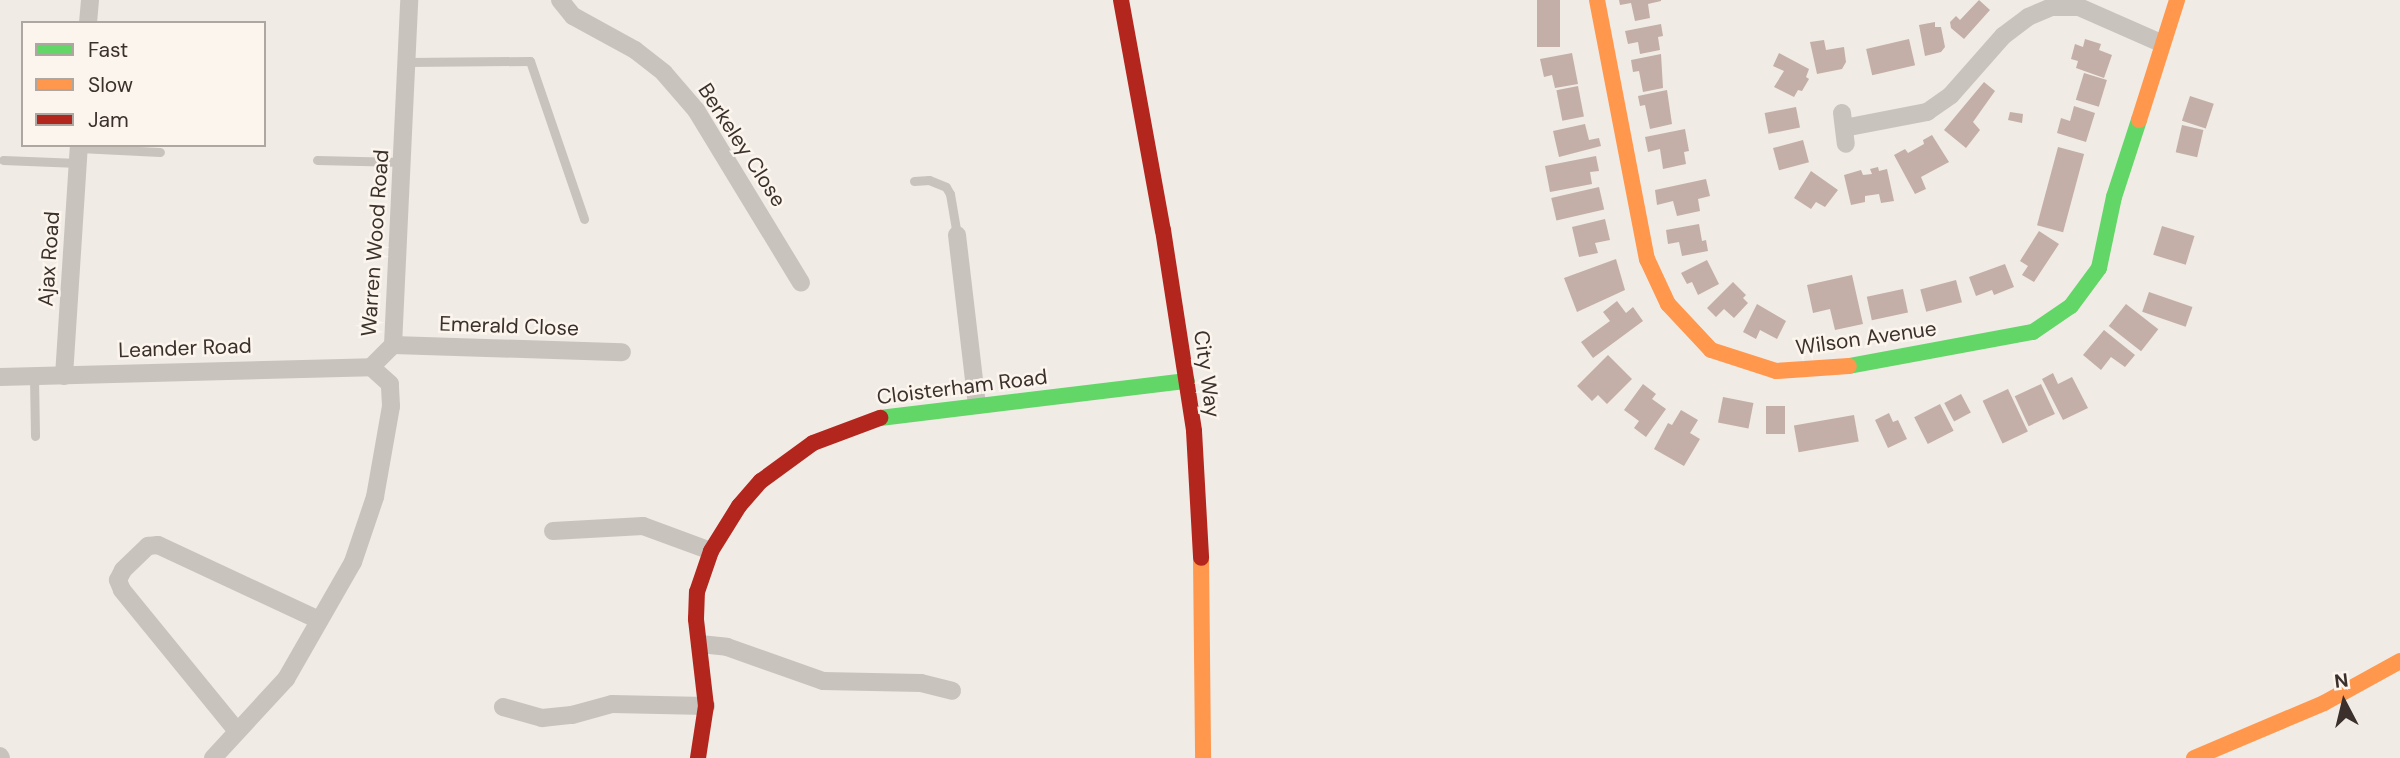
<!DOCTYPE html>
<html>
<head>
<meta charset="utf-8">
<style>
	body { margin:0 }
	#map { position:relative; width:2400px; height:758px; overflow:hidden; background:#f0ebe5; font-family:"DM Sans",sans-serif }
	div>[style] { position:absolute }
	.building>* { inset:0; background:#c3afa7; transform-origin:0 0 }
	.lane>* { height:9px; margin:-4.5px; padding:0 4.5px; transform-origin:4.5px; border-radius:4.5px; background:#c9c3be }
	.street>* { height:18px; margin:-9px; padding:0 9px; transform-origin:9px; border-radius:9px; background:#c9c3be }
	.fast>* { height:16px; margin:-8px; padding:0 8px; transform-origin:8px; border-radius:8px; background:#63d668 }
	.slow>* { height:16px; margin:-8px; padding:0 8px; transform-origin:8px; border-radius:8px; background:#ff974d }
	.jam>* { height:16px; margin:-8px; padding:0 8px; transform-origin:8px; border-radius:8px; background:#b3261e }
	span { translate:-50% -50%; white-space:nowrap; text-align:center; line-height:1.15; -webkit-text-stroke:5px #fbf5ee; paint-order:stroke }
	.street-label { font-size:21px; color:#3b302b }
	.legend { position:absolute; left:21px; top:21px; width:245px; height:126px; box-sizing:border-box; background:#fbf5ee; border:2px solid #aea6a0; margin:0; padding:9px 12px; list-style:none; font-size:21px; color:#3b302b }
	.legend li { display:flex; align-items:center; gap:14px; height:35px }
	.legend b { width:35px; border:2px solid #aea6a0 }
	.north { position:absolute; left:2309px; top:667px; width:70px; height:70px; -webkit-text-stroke:5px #fbf5ee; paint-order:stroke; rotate:353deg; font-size:19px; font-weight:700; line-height:28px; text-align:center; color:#3b302b }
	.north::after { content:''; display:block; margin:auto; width:24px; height:32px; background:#3b302b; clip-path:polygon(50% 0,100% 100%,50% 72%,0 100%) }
</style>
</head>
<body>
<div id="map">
	<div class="building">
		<i style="left:1537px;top:0;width:23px;height:47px"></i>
		<i style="clip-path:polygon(1619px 0,1661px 0,1661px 1px,1648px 4px,1650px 18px,1635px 21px,1631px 3px,1620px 5px)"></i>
		<i style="clip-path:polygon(1979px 0,1990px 10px,1964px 39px,1951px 28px,1950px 22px,1956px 16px,1960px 20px)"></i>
		<i style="clip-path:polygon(1935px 22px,1935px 27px,1941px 27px,1945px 47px,1941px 52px,1925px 56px,1919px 25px)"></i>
		<i style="clip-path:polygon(1661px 24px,1663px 36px,1658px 37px,1660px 50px,1640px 54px,1638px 42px,1628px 44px,1625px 31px)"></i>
		<i style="left:1909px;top:39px;width:27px;height:44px;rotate:77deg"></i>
		<i style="clip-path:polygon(2085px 39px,2101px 44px,2099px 50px,2112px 55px,2104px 78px,2076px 68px,2078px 61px,2071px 59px,2075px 44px,2083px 47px)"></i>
		<i style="clip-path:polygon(1824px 40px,1826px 50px,1844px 47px,1846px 62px,1842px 69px,1817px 74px,1810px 42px)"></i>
		<i style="clip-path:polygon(1572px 53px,1578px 84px,1555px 88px,1552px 75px,1544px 77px,1540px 59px)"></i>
		<i style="clip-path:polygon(1779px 53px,1809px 69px,1806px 77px,1809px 79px,1802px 91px,1798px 90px,1794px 97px,1774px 87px,1784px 71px,1773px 66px)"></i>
		<i style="clip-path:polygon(1661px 54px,1663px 88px,1643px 92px,1639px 71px,1633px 72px,1631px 60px)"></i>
		<i style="left:2084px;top:73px;width:24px;height:28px;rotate:17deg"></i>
		<i style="clip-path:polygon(1984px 82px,1995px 91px,1973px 122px,1980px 130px,1966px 148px,1944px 130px)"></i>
		<i style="left:1578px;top:86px;width:31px;height:22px;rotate:79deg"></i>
		<i style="clip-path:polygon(1667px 90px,1672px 124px,1650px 129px,1645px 105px,1640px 106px,1638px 96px)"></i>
		<i style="left:2190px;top:96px;width:25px;height:26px;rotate:18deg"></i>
		<i style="clip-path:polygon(2074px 106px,2095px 113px,2086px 142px,2057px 133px,2061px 118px,2070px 121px)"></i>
		<i style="left:1796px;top:107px;width:21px;height:32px;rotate:79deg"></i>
		<i style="clip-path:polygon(2010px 112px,2023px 114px,2022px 123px,2008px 120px)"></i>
		<i style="clip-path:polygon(1585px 124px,1589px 140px,1599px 138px,1601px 146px,1559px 157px,1553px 131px)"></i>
		<i style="left:2182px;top:125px;width:22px;height:28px;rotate:13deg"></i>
		<i style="clip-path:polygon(1685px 129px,1689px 151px,1684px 152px,1686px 164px,1663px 169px,1660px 149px,1648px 152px,1645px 137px)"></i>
		<i style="clip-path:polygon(1932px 135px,1949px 162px,1921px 177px,1926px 189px,1915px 194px,1894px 155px,1905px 149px,1908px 153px,1924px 144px,1923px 140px)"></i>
		<i style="left:1803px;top:140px;width:23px;height:31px;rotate:75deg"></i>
		<i style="left:2058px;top:147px;width:27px;height:81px;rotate:15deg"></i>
		<i style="clip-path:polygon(1596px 156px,1599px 171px,1590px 172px,1592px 184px,1550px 192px,1545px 166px)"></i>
		<i style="clip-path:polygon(1878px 167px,1879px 171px,1887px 169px,1894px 201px,1881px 203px,1879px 194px,1865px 196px,1865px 202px,1851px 205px,1844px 175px,1861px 170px,1863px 175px,1872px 174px,1870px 169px)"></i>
		<i style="clip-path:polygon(1811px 171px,1838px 190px,1825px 207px,1816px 202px,1811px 209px,1794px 198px)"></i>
		<i style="clip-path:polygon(1706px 179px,1710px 196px,1698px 199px,1700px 211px,1677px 216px,1673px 201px,1657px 205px,1655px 190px)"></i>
		<i style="left:1599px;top:187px;width:23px;height:49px;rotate:77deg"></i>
		<i style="clip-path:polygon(1605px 219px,1610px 240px,1595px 243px,1598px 253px,1579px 257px,1572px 227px)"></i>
		<i style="clip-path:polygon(1699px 224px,1702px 241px,1706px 240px,1708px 251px,1682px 256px,1679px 242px,1668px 244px,1666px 230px)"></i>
		<i style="left:2162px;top:226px;width:34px;height:30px;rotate:17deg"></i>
		<i style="clip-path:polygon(2039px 231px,2059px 244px,2034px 282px,2022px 275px,2028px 266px,2020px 261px)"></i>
		<i style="clip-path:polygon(1616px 259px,1625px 290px,1577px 312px,1564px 278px)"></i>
		<i style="clip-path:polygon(1707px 260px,1719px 284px,1698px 295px,1692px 282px,1687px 284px,1681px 273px)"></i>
		<i style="clip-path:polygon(2005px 264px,2014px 287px,1994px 295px,1992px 290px,1976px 296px,1969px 277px)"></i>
		<i style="clip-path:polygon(1852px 275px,1863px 324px,1835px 330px,1830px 309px,1813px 313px,1807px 285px)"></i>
		<i style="left:1956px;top:280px;width:23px;height:37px;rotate:75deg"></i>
		<i style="clip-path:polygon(1733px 282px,1746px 295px,1743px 298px,1748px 303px,1734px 318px,1724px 309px,1716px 317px,1707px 308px)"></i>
		<i style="left:1903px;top:289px;width:24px;height:37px;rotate:78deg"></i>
		<i style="left:2149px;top:292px;width:46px;height:21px;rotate:19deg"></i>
		<i style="clip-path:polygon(1617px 301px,1626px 313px,1633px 307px,1643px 321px,1593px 358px,1581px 342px,1610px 321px,1603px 312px)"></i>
		<i style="clip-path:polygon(1757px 304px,1786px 321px,1777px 339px,1760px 330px,1756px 339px,1743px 332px)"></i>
		<i style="left:2126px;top:304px;width:41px;height:28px;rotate:38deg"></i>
		<i style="clip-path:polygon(2104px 330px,2135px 355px,2125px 367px,2111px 357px,2101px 370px,2083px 355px)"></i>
		<i style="clip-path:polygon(1608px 355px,1632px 379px,1607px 404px,1598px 395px,1592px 401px,1577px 386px)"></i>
		<i style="clip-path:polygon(2053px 373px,2058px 384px,2072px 377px,2088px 408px,2063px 420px,2042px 379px)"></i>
		<i style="clip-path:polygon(1643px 384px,1656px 394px,1652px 399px,1666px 409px,1646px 437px,1634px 428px,1639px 421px,1624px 410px)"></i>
		<i style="left:2041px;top:384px;width:33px;height:29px;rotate:65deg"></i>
		<i style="left:2008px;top:389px;width:47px;height:28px;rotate:65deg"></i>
		<i style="left:1961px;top:394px;width:21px;height:19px;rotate:62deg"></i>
		<i style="left:1723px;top:397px;width:31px;height:26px;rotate:11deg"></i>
		<i style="left:1940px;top:404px;width:30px;height:29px;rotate:63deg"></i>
		<i style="left:1766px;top:406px;width:19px;height:28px"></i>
		<i style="clip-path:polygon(1681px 410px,1698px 420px,1690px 433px,1700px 439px,1684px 466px,1654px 449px,1668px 423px,1672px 425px)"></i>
		<i style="clip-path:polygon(1889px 413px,1893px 422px,1898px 420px,1907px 439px,1888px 448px,1875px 420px)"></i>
		<i style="left:1854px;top:415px;width:27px;height:61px;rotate:80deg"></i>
	</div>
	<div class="lane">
		<i style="left:408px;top:62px;width:122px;rotate:-0.5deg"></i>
		<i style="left:530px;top:61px;width:167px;rotate:71.1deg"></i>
		<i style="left:79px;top:148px;width:81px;rotate:2.8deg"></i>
		<i style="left:3px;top:160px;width:75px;rotate:2.3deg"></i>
		<i style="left:317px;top:160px;width:86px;rotate:1.3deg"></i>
		<i style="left:914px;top:181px;width:15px;rotate:-4deg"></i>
		<i style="left:929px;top:180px;width:18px;rotate:22deg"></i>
		<i style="left:946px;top:187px;width:8px;rotate:60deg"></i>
		<i style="left:950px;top:194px;width:42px;rotate:80.3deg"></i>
		<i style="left:34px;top:377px;width:59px;rotate:89deg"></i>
	</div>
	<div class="street">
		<i style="left:560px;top:0;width:21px;rotate:51deg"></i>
		<i style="left:573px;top:16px;width:71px;rotate:28.7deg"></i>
		<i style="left:635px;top:50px;width:37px;rotate:38deg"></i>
		<i style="left:664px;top:73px;width:49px;rotate:49.1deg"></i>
		<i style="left:696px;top:110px;width:202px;rotate:58.7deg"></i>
		<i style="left:88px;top:23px;width:23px;rotate:-85deg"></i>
		<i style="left:1842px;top:113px;width:31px;rotate:83deg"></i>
		<i style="left:1844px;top:128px;width:85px;rotate:-10.9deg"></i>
		<i style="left:1927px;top:112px;width:29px;rotate:-35deg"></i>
		<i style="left:1951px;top:95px;width:79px;rotate:-48.6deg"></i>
		<i style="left:2003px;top:36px;width:31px;rotate:-37deg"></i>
		<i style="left:2028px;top:17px;width:25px;rotate:-23deg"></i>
		<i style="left:2051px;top:7px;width:28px"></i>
		<i style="left:2079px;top:7px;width:90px;rotate:23.7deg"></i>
		<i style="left:957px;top:235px;width:171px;rotate:83.3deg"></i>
		<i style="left:393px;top:345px;width:229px;rotate:1.8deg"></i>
		<i style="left:371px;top:367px;width:31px;rotate:-45deg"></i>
		<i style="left:393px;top:345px;width:345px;rotate:-87.3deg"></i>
		<i style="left:64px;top:376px;width:231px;rotate:-86.3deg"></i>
		<i style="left:0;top:377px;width:371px;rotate:-1.5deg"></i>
		<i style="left:553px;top:531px;width:90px;rotate:-3.2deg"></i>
		<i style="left:643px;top:526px;width:72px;rotate:20.2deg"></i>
		<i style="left:700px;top:644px;width:27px;rotate:6deg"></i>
		<i style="left:727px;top:647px;width:102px;rotate:19.5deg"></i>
		<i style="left:823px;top:681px;width:98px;rotate:1.2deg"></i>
		<i style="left:921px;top:683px;width:32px;rotate:14deg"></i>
		<i style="left:503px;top:707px;width:41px;rotate:15.8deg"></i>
		<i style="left:542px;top:718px;width:30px;rotate:-6deg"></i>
		<i style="left:572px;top:715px;width:41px;rotate:-15.4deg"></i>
		<i style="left:612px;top:704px;width:94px;rotate:1.2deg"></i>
		<i style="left:237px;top:731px;width:182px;rotate:-129.2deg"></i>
		<i style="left:122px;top:590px;width:11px;rotate:-112deg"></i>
		<i style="left:118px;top:580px;width:11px;rotate:-63deg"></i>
		<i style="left:123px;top:570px;width:35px;rotate:-44deg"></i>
		<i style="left:148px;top:546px;width:10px;rotate:-6deg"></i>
		<i style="left:158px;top:545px;width:178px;rotate:25deg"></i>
		<i style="left:0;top:756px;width:2px;rotate:63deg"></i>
		<i style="left:213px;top:758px;width:108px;rotate:-47.3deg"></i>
		<i style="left:286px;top:679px;width:135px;rotate:-60.2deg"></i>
		<i style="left:353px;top:562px;width:69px;rotate:-71.3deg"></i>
		<i style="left:375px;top:497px;width:92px;rotate:-80deg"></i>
		<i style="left:391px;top:406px;width:22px;rotate:-93deg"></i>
		<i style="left:390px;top:384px;width:25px;rotate:-138deg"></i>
	</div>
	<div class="fast">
		<i style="left:1849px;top:366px;width:187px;rotate:-10.5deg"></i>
		<i style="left:2033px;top:332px;width:46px;rotate:-34.4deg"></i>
		<i style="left:2071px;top:306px;width:47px;rotate:-53.6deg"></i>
		<i style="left:2099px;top:268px;width:73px;rotate:-78.1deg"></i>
		<i style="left:2114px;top:197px;width:81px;rotate:-72deg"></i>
		<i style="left:880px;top:418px;width:309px;rotate:-6.9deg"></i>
	</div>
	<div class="slow">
		<i style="left:1597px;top:0;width:264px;rotate:79.1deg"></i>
		<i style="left:1647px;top:259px;width:50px;rotate:65deg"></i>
		<i style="left:1668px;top:304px;width:63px;rotate:46.9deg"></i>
		<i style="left:1711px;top:350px;width:68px;rotate:17.9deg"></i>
		<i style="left:1776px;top:371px;width:73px;rotate:-3.9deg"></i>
		<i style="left:2139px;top:120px;width:126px;rotate:-72.4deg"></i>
		<i style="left:1201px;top:558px;width:200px;rotate:89.4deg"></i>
		<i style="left:2194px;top:758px;width:141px;rotate:-22.9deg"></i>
		<i style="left:2324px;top:703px;width:87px;rotate:-28.9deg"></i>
	</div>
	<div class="jam">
		<i style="left:1121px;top:0;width:234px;rotate:79.7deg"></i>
		<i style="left:1163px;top:230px;width:203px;rotate:81.2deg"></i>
		<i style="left:1194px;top:431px;width:127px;rotate:86.8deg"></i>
		<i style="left:698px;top:758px;width:53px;rotate:-81.3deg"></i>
		<i style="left:706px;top:706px;width:88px;rotate:-96.6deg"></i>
		<i style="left:696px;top:619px;width:27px;rotate:-88deg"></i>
		<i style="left:697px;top:592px;width:43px;rotate:-71.1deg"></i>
		<i style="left:711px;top:551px;width:53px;rotate:-58.1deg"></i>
		<i style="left:739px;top:506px;width:33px;rotate:-49deg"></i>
		<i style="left:761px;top:481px;width:64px;rotate:-36.2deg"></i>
		<i style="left:813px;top:443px;width:72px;rotate:-20.5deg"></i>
	</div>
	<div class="street-label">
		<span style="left:742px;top:145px;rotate:57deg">Berkeley Close</span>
		<span style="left:375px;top:243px;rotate:-86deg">Warren Wood Road</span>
		<span style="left:49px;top:259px;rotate:-86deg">Ajax Road</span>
		<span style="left:509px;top:326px;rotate:2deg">Emerald Close</span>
		<span style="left:1866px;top:338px;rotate:-8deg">Wilson Avenue</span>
		<span style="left:185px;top:348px;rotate:-2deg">Leander Road</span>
		<span style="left:1207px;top:374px;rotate:82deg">City Way</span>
		<span style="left:962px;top:387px;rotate:-7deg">Cloisterham Road</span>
	</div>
	<ul class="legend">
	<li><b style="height:9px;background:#63d668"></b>Fast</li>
	<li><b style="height:9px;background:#ff974d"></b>Slow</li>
	<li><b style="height:9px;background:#b3261e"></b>Jam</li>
	</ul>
	<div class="north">N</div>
</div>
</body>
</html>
